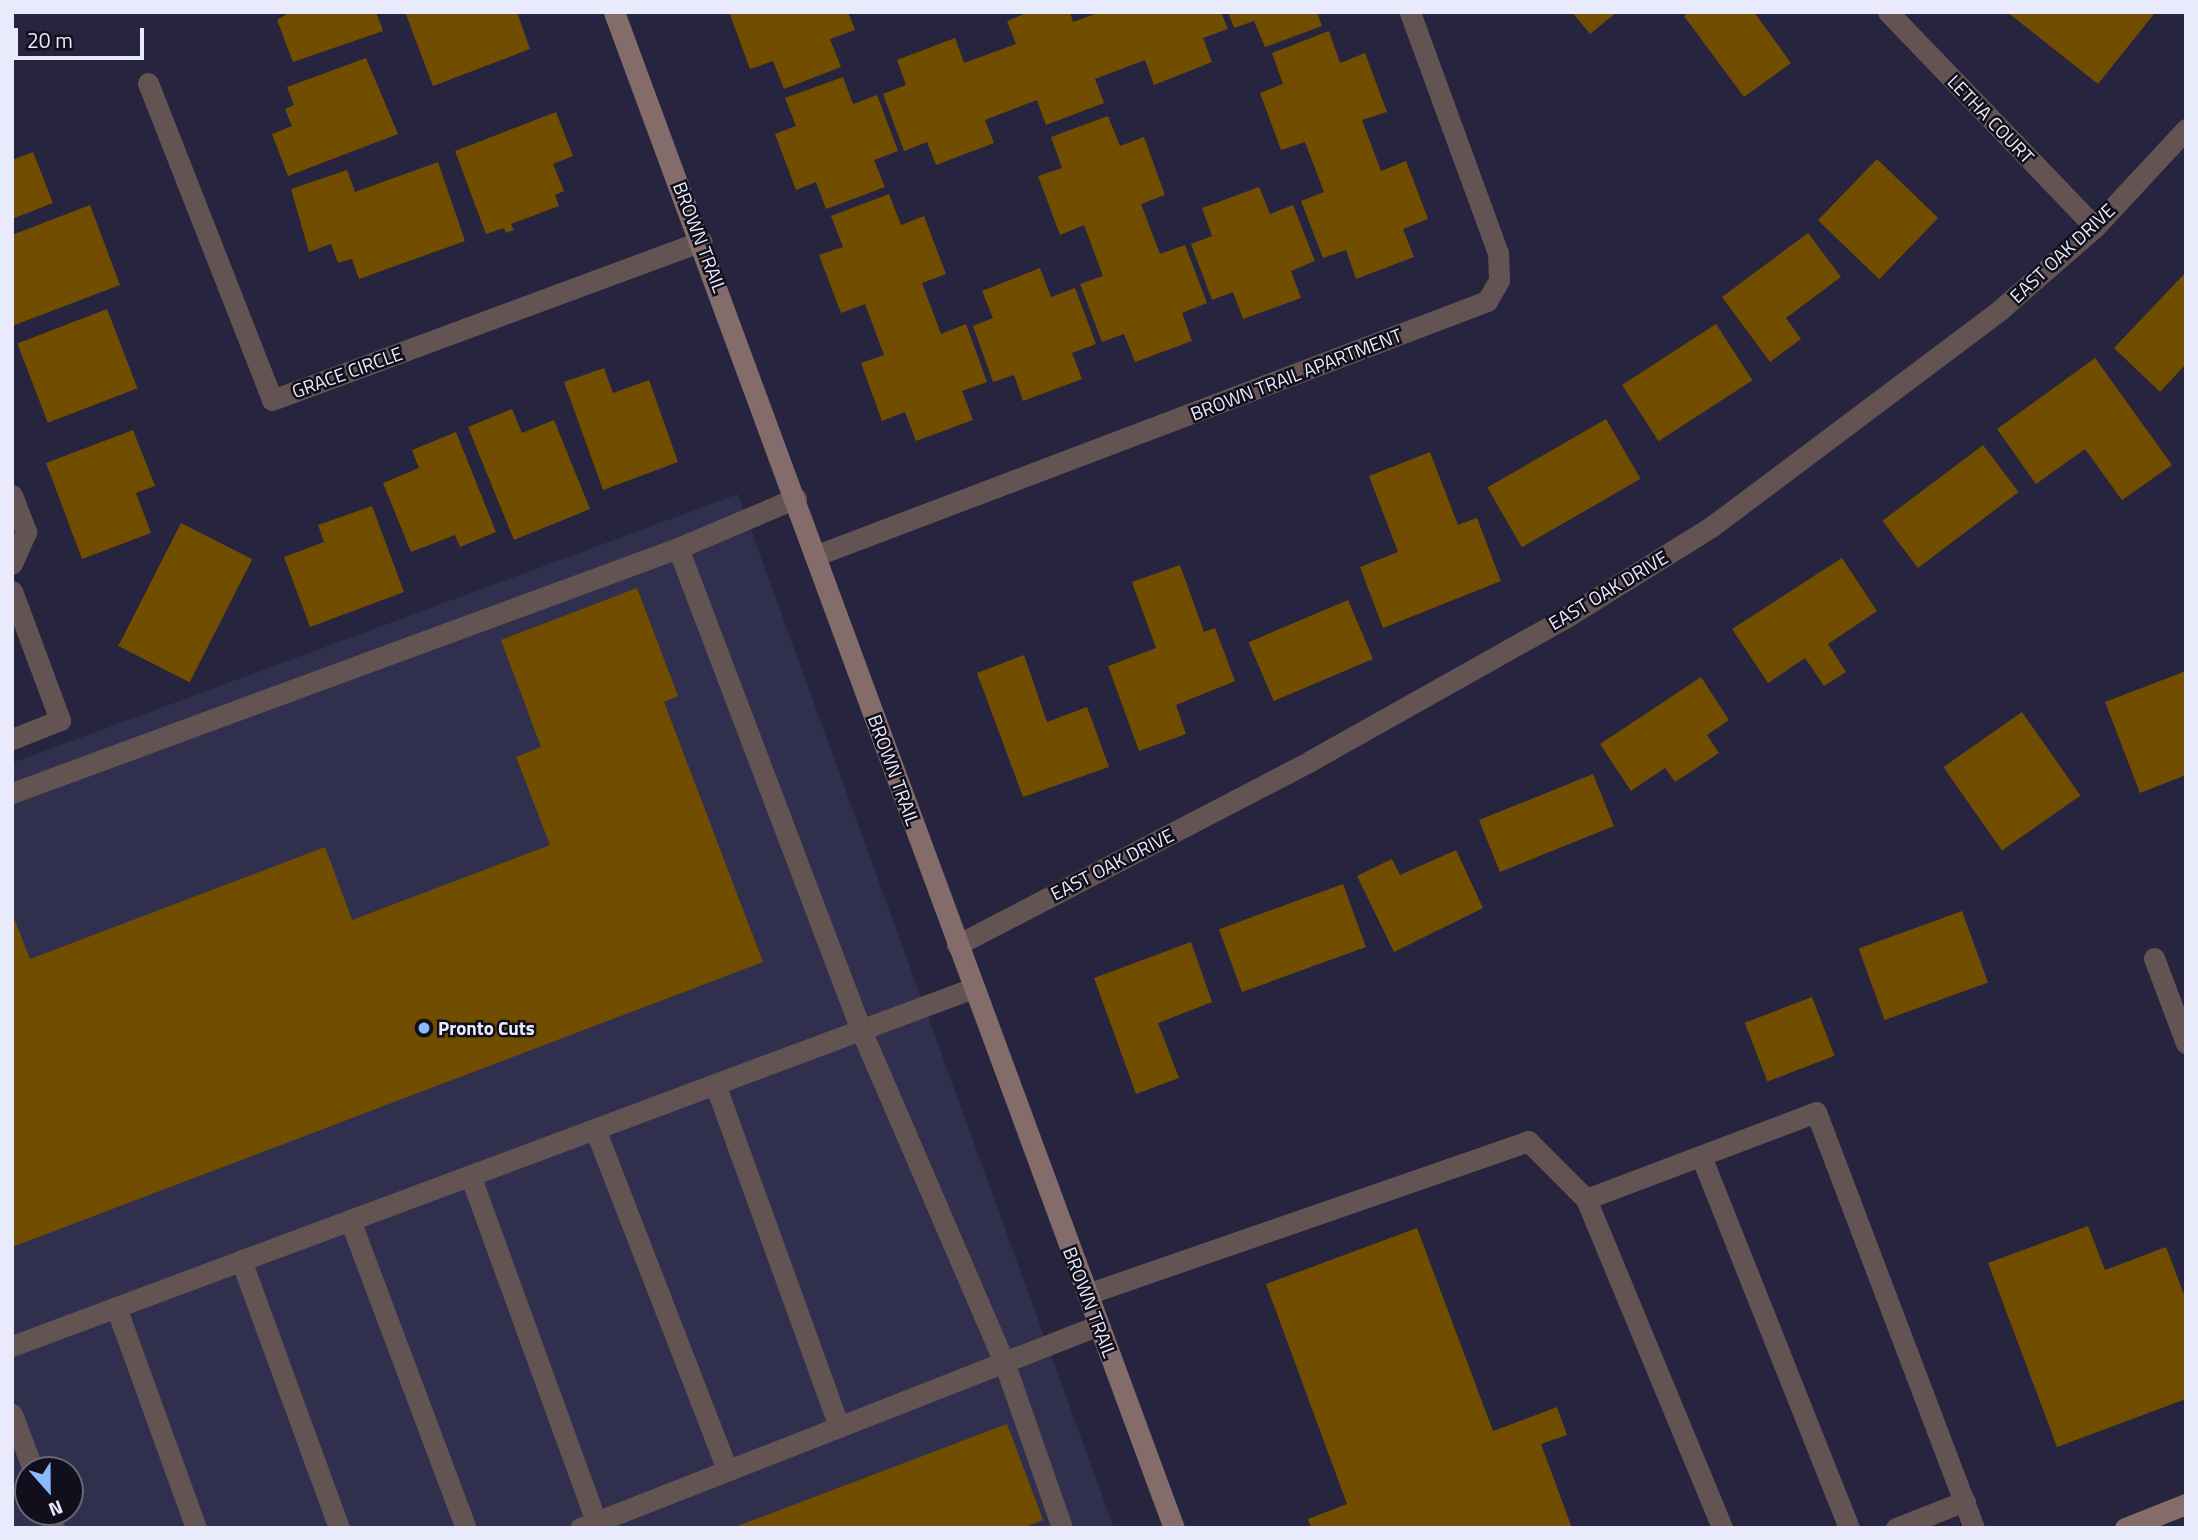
<!DOCTYPE html>
<html>
<head>
<meta charset="utf-8">
<style>
	body { margin:0 }
	#map { position:relative; width:2198px; height:1540px; overflow:hidden; background:#26243e; font-family:"Titillium Web",sans-serif }
	div>[style] { position:absolute }
	.built>* { inset:0; background:#302f4e }
	.building>* { inset:0; background:#714d00; transform-origin:0 0 }
	.service>* { height:21px; margin:-10.5px; padding:0 10.5px; transform-origin:10.5px; border-radius:10.5px; background:#635453 }
	.minor>* { height:21px; margin:-10.5px; padding:0 10.5px; transform-origin:10.5px; border-radius:10.5px; background:#635453 }
	.secondary>* { height:21px; margin:-10.5px; padding:0 10.5px; transform-origin:10.5px; border-radius:10.5px; background:#846c6b }
	.dots>* { width:19px; height:19px; translate:-50% -50%; box-sizing:border-box; border:4px solid #100f1b; border-radius:50% }
	span { translate:-50% -50%; white-space:nowrap; text-align:center; line-height:1.15; -webkit-text-stroke:5px #100f1b; paint-order:stroke }
	.street-label { font-size:19px; color:#e9eafb }
	.poi-label { font-size:19px; color:#e9eafb; font-weight:700 }
	.left { translate:0 -50%; text-align:left }
	.frame { position:absolute; inset:0; border:14px solid #e9eafb; pointer-events:none }
	.north { position:absolute; left:14px; top:1456px; width:70px; height:70px; box-sizing:border-box; background:#100f1b; border:2px solid #676775; border-radius:50%; rotate:159deg; font-size:19px; font-weight:700; line-height:28px; text-align:center; color:#e9eafb }
	.north::after { content:''; display:block; margin:auto; width:24px; height:32px; background:#8abafc; clip-path:polygon(50% 0,100% 100%,50% 72%,0 100%) }
	.scale { position:absolute; left:14px; top:28px; width:130px; height:32px; box-sizing:border-box; border:4px solid #e9eafb; border-top:0; padding-left:9px; font-size:21px; line-height:24px; white-space:nowrap; color:#e9eafb; -webkit-text-stroke:5px #100f1b; paint-order:stroke }
</style>
</head>
<body>
<div id="map">
	<div class="built">
		<i style="clip-path:polygon(evenodd,738px 494px,1114px 1528px,12px 1528px,12px 763px,738px 494px,28px 1470px,70px 1470px,70px 1512px,28px 1512px,28px 1470px)"></i>
	</div>
	<div class="building">
		<i style="clip-path:polygon(290px 12px,376px 12px,383px 31px,293px 62px,277px 20px)"></i>
		<i style="clip-path:polygon(405px 12px,517px 12px,530px 49px,433px 86px)"></i>
		<i style="clip-path:polygon(729px 12px,848px 12px,855px 30px,830px 39px,841px 67px,784px 89px,773px 61px,750px 69px)"></i>
		<i style="clip-path:polygon(1029px 12px,1070px 12px,1073px 22px,1100px 12px,1221px 12px,1228px 29px,1203px 38px,1212px 62px,1154px 85px,1145px 60px,1095px 79px,1104px 103px,1046px 125px,1037px 100px,985px 120px,994px 143px,936px 165px,927px 142px,904px 151px,883px 94px,906px 85px,897px 60px,955px 38px,964px 63px,1016px 44px,1007px 21px)"></i>
		<i style="clip-path:polygon(1228px 12px,1317px 12px,1322px 26px,1265px 47px,1254px 21px,1234px 28px)"></i>
		<i style="clip-path:polygon(1572px 12px,1617px 12px,1590px 34px)"></i>
		<i style="clip-path:polygon(1689px 12px,1754px 12px,1791px 63px,1744px 97px,1684px 16px)"></i>
		<i style="clip-path:polygon(2007px 12px,2152px 12px,2154px 14px,2098px 84px)"></i>
		<i style="clip-path:polygon(1329px 31px,1340px 63px,1365px 53px,1387px 112px,1362px 120px,1381px 171px,1406px 161px,1428px 219px,1403px 229px,1414px 257px,1356px 279px,1346px 250px,1323px 258px,1301px 201px,1324px 192px,1305px 142px,1281px 150px,1260px 93px,1283px 84px,1272px 53px)"></i>
		<i style="clip-path:polygon(366px 58px,398px 134px,288px 176px,272px 134px,292px 126px,285px 109px,294px 105px,287px 87px)"></i>
		<i style="clip-path:polygon(843px 77px,853px 104px,877px 95px,898px 151px,874px 160px,885px 187px,826px 209px,816px 182px,796px 190px,775px 134px,796px 126px,785px 98px)"></i>
		<i style="clip-path:polygon(556px 112px,573px 156px,553px 164px,564px 191px,555px 195px,559px 206px,511px 224px,514px 230px,506px 233px,504px 228px,486px 234px,455px 151px)"></i>
		<i style="clip-path:polygon(1108px 116px,1120px 146px,1144px 137px,1165px 195px,1141px 204px,1160px 254px,1185px 245px,1207px 303px,1182px 313px,1192px 341px,1135px 362px,1124px 334px,1102px 342px,1080px 284px,1103px 276px,1084px 225px,1060px 235px,1038px 176px,1062px 168px,1051px 137px)"></i>
		<i style="clip-path:polygon(33px 152px,53px 203px,12px 219px,12px 160px)"></i>
		<i style="left:1877px;top:159px;width:85px;height:85px;rotate:44deg"></i>
		<i style="clip-path:polygon(438px 162px,465px 241px,359px 279px,352px 259px,338px 263px,331px 244px,309px 252px,291px 189px,347px 170px,355px 192px)"></i>
		<i style="clip-path:polygon(1259px 187px,1270px 214px,1293px 205px,1315px 261px,1291px 271px,1301px 298px,1243px 319px,1233px 292px,1212px 300px,1191px 244px,1212px 236px,1202px 208px)"></i>
		<i style="clip-path:polygon(889px 194px,901px 225px,924px 216px,946px 274px,922px 283px,941px 334px,966px 324px,987px 382px,962px 391px,973px 420px,916px 441px,905px 412px,882px 421px,861px 363px,884px 355px,865px 304px,841px 313px,819px 255px,843px 247px,831px 216px)"></i>
		<i style="clip-path:polygon(90px 205px,120px 285px,12px 326px,12px 235px)"></i>
		<i style="clip-path:polygon(1808px 233px,1841px 277px,1786px 318px,1801px 339px,1770px 362px,1722px 297px)"></i>
		<i style="clip-path:polygon(1040px 268px,1051px 297px,1075px 288px,1096px 344px,1072px 353px,1082px 379px,1023px 401px,1014px 375px,993px 382px,973px 326px,993px 318px,982px 291px)"></i>
		<i style="clip-path:polygon(2186px 272px,2186px 364px,2160px 392px,2114px 348px)"></i>
		<i style="left:107px;top:309px;width:85px;height:96px;rotate:69deg"></i>
		<i style="left:1716px;top:324px;width:67px;height:112px;rotate:57deg"></i>
		<i style="clip-path:polygon(2095px 358px,2172px 465px,2122px 500px,2085px 449px,2036px 484px,1997px 429px)"></i>
		<i style="clip-path:polygon(604px 368px,613px 393px,649px 380px,678px 462px,603px 490px,564px 382px)"></i>
		<i style="clip-path:polygon(512px 409px,522px 433px,554px 420px,590px 509px,514px 540px,468px 427px)"></i>
		<i style="left:1606px;top:419px;width:69px;height:137px;rotate:60deg"></i>
		<i style="clip-path:polygon(133px 430px,155px 486px,136px 493px,151px 533px,82px 559px,46px 463px)"></i>
		<i style="clip-path:polygon(456px 432px,496px 532px,460px 547px,455px 535px,411px 552px,383px 483px,419px 468px,412px 450px)"></i>
		<i style="left:1983px;top:445px;width:59px;height:126px;rotate:53deg"></i>
		<i style="clip-path:polygon(1430px 452px,1458px 525px,1477px 518px,1501px 581px,1383px 628px,1360px 567px,1398px 552px,1369px 476px)"></i>
		<i style="clip-path:polygon(372px 506px,404px 592px,310px 627px,284px 557px,324px 542px,318px 525px)"></i>
		<i style="left:181px;top:523px;width:80px;height:138px;rotate:27deg"></i>
		<i style="clip-path:polygon(1842px 558px,1877px 611px,1828px 644px,1846px 672px,1824px 686px,1805px 658px,1768px 683px,1732px 629px)"></i>
		<i style="clip-path:polygon(1180px 565px,1204px 632px,1215px 628px,1235px 681px,1176px 705px,1186px 734px,1139px 751px,1108px 666px,1156px 648px,1132px 582px)"></i>
		<i style="clip-path:polygon(637px 588px,678px 696px,664px 702px,763px 962px,12px 1247px,12px 913px,30px 959px,325px 847px,352px 920px,550px 845px,516px 757px,541px 747px,501px 640px)"></i>
		<i style="left:1348px;top:600px;width:64px;height:108px;rotate:67deg"></i>
		<i style="clip-path:polygon(1024px 655px,1047px 722px,1087px 707px,1109px 767px,1023px 797px,977px 673px)"></i>
		<i style="clip-path:polygon(2186px 671px,2186px 775px,2140px 793px,2105px 702px)"></i>
		<i style="clip-path:polygon(1701px 677px,1729px 720px,1707px 735px,1719px 753px,1675px 782px,1665px 768px,1631px 791px,1600px 744px)"></i>
		<i style="left:2022px;top:712px;width:102px;height:96px;rotate:55deg"></i>
		<i style="left:1593px;top:774px;width:56px;height:123px;rotate:68deg"></i>
		<i style="clip-path:polygon(1456px 850px,1483px 908px,1394px 952px,1357px 876px,1392px 859px,1400px 875px)"></i>
		<i style="left:1343px;top:884px;width:67px;height:132px;rotate:70deg"></i>
		<i style="left:1962px;top:911px;width:76px;height:110px;rotate:70deg"></i>
		<i style="clip-path:polygon(1191px 942px,1212px 1002px,1158px 1023px,1179px 1078px,1136px 1094px,1094px 978px)"></i>
		<i style="left:1812px;top:997px;width:63px;height:72px;rotate:69deg"></i>
		<i style="clip-path:polygon(2088px 1226px,2105px 1270px,2166px 1247px,2186px 1300px,2186px 1399px,2057px 1447px,1988px 1263px)"></i>
		<i style="clip-path:polygon(1417px 1228px,1493px 1431px,1557px 1407px,1567px 1435px,1541px 1444px,1572px 1528px,1311px 1528px,1308px 1519px,1347px 1504px,1266px 1284px)"></i>
		<i style="clip-path:polygon(1007px 1424px,1043px 1520px,1023px 1528px,732px 1528px)"></i>
	</div>
	<div class="service">
		<i style="left:12px;top:495px;width:40px;rotate:69deg"></i>
		<i style="left:26px;top:532px;width:35px;rotate:114deg"></i>
		<i style="left:796px;top:498px;width:128px;rotate:157deg"></i>
		<i style="left:678px;top:548px;width:516px;rotate:69.21deg"></i>
		<i style="left:861px;top:1030px;width:361px;rotate:66.7deg"></i>
		<i style="left:1004px;top:1362px;width:176px;rotate:70.7deg"></i>
		<i style="left:817px;top:555px;width:717px;rotate:-20.76deg"></i>
		<i style="left:1487px;top:301px;width:24px;rotate:-60deg"></i>
		<i style="left:1499px;top:280px;width:27px;rotate:-92deg"></i>
		<i style="left:1498px;top:253px;width:257px;rotate:-110.1deg"></i>
		<i style="left:12px;top:591px;width:138px;rotate:69.6deg"></i>
		<i style="left:60px;top:720px;width:52px;rotate:158.4deg"></i>
		<i style="left:12px;top:793px;width:710px;rotate:-20.2deg"></i>
		<i style="left:715px;top:1084px;width:365px;rotate:70.1deg"></i>
		<i style="left:595px;top:1129px;width:366px;rotate:68.8deg"></i>
		<i style="left:1701px;top:1156px;width:400px;rotate:68.3deg"></i>
		<i style="left:470px;top:1175px;width:369px;rotate:70deg"></i>
		<i style="left:596px;top:1522px;width:17px;rotate:159deg"></i>
		<i style="left:1586px;top:1199px;width:356px;rotate:67.5deg"></i>
		<i style="left:350px;top:1220px;width:329px;rotate:69.4deg"></i>
		<i style="left:241px;top:1260px;width:285px;rotate:69.9deg"></i>
		<i style="left:1087px;top:1294px;width:467px;rotate:-19.1deg"></i>
		<i style="left:1528px;top:1141px;width:82px;rotate:45deg"></i>
		<i style="left:1586px;top:1199px;width:246px;rotate:-20.7deg"></i>
		<i style="left:1816px;top:1112px;width:445px;rotate:69.2deg"></i>
		<i style="left:116px;top:1307px;width:235px;rotate:70.1deg"></i>
		<i style="left:12px;top:1346px;width:1026px;rotate:-20.43deg"></i>
		<i style="left:12px;top:1414px;width:60px;rotate:69.4deg"></i>
		<i style="left:48px;top:1512px;width:17px;rotate:69deg"></i>
		<i style="left:598px;top:1528px;width:6px;rotate:-108deg"></i>
		<i style="left:596px;top:1522px;width:540px;rotate:-21.39deg"></i>
		<i style="left:1896px;top:1528px;width:74px;rotate:-21.4deg"></i>
	</div>
	<div class="minor">
		<i style="left:1888px;top:12px;width:298px;rotate:46.1deg"></i>
		<i style="left:148px;top:83px;width:340px;rotate:68.6deg"></i>
		<i style="left:272px;top:400px;width:458px;rotate:-20.3deg"></i>
		<i style="left:957px;top:945px;width:398px;rotate:-27.5deg"></i>
		<i style="left:1310px;top:761px;width:296px;rotate:-29.3deg"></i>
		<i style="left:1568px;top:616px;width:168px;rotate:-31.9deg"></i>
		<i style="left:1711px;top:527px;width:363px;rotate:-36.9deg"></i>
		<i style="left:2001px;top:309px;width:125px;rotate:-41.1deg"></i>
		<i style="left:2095px;top:227px;width:134px;rotate:-47.1deg"></i>
		<i style="left:2154px;top:958px;width:91px;rotate:69.4deg"></i>
	</div>
	<div class="secondary">
		<i style="left:614px;top:12px;width:1616px;rotate:69.73deg"></i>
		<i style="left:2125px;top:1528px;width:66px;rotate:-21.5deg"></i>
	</div>
	<div class="dots">
		<i style="left:424px;top:1028px;background:#8abafc"></i>
	</div>
	<div class="street-label">
		<span style="left:1991px;top:119px;rotate:46deg">LETHA COURT</span>
		<span style="left:700px;top:237px;rotate:69deg">BROWN TRAIL</span>
		<span style="left:2062px;top:253px;rotate:-43deg">EAST OAK DRIVE</span>
		<span style="left:347px;top:372px;rotate:-20deg">GRACE CIRCLE</span>
		<span style="left:1296px;top:374px;rotate:-21deg">BROWN TRAIL APARTMENT</span>
		<span style="left:1608px;top:590px;rotate:-31deg">EAST OAK DRIVE</span>
		<span style="left:894px;top:770px;rotate:70deg">BROWN TRAIL</span>
		<span style="left:1112px;top:864px;rotate:-27deg">EAST OAK DRIVE</span>
		<span style="left:1090px;top:1302px;rotate:69deg">BROWN TRAIL</span>
	</div>
	<div class="poi-label">
		<span class="left" style="left:438px;top:1028px">Pronto Cuts</span>
	</div>
	<div class="frame"></div>
	<div class="north">N</div>
	<div class="scale">20 m</div>
</div>
</body>
</html>
